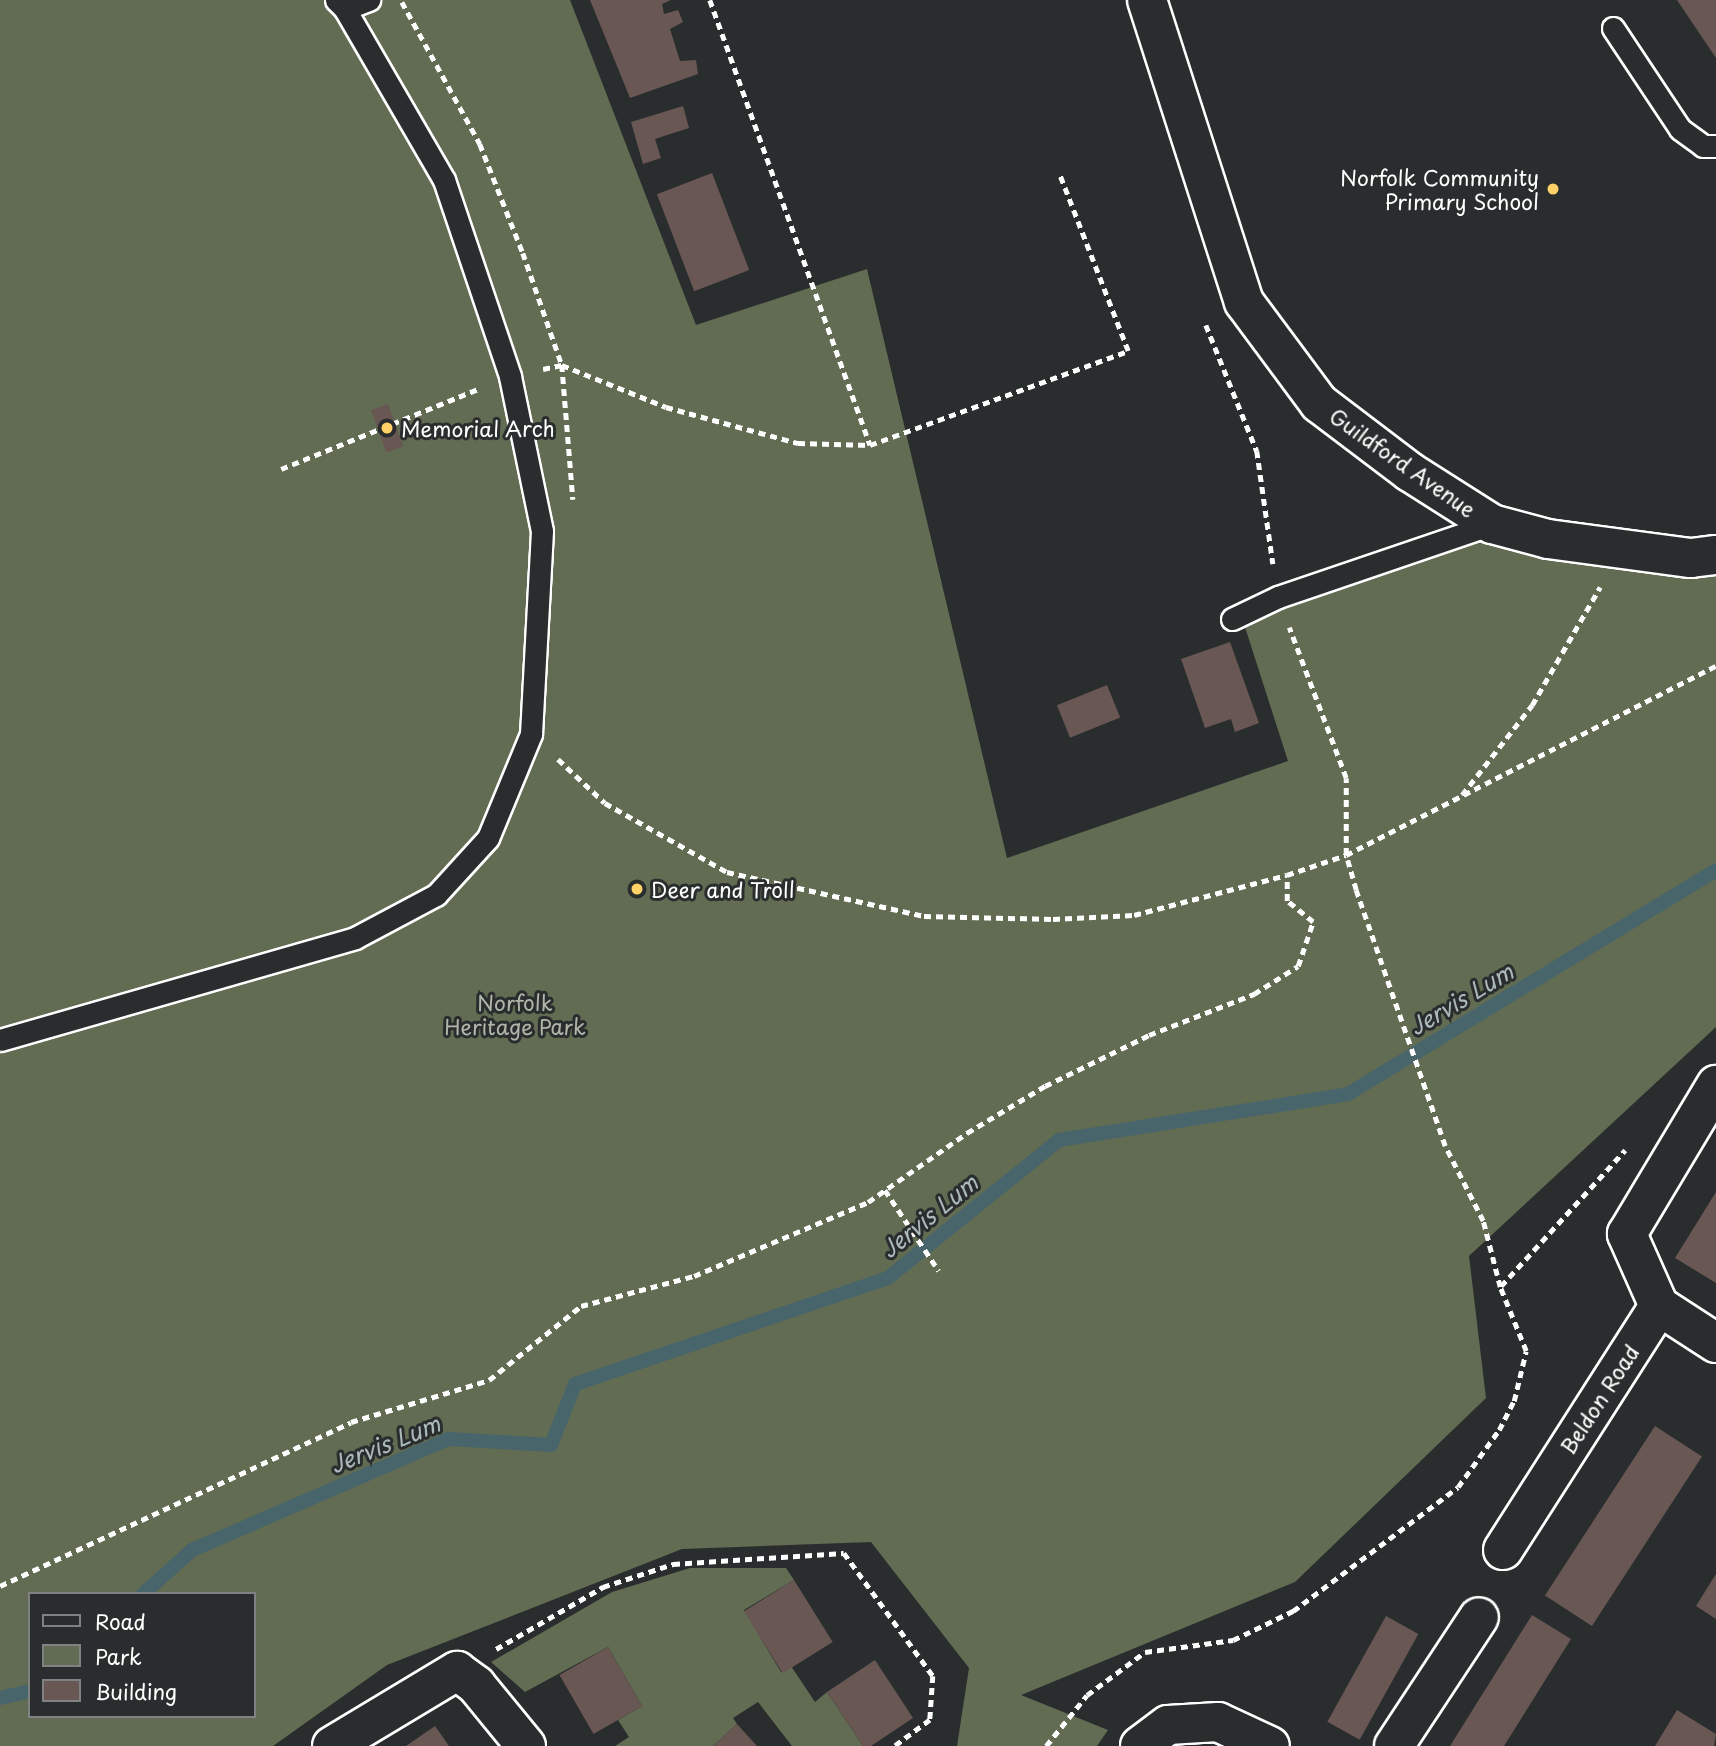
<!DOCTYPE html>
<html>
<head>
<meta charset="utf-8">
<style>
	body { margin:0 }
	#map { position:relative; width:1716px; height:1746px; overflow:hidden; background:#2a2d2e; font-family:"Playpen Sans",sans-serif }
	div>[style] { position:absolute }
	.green>* { inset:0; background:#616c53 }
	.stream>* { height:14px; margin:-7px; padding:0 7px; transform-origin:7px; border-radius:7px; background:#48656b }
	.building>* { inset:0; background:#695754; transform-origin:0 0 }
	.path>* { height:4.5px; margin-top:-2.25px; transform-origin:0; background:repeating-linear-gradient(90deg,#fff 0 7px,transparent 0 12px) }
	.roads { filter:drop-shadow(2px 0 #fff) drop-shadow(-2px 0 #fff) drop-shadow(0 2px #fff) drop-shadow(0 -2px #fff) }
	.service>* { height:21px; margin:-10.5px; padding:0 10.5px; transform-origin:10.5px; border-radius:10.5px; background:#2a2d2e }
	.minor>* { height:38px; margin:-19px; padding:0 19px; transform-origin:19px; border-radius:19px; background:#2a2d2e }
	.dots>* { width:19px; height:19px; translate:-50% -50%; box-sizing:border-box; border:4px solid #2a2d2e; border-radius:50% }
	span { translate:-50% -50%; white-space:nowrap; text-align:center; line-height:1.15; -webkit-text-stroke:6px #2a2d2e; paint-order:stroke }
	.poi-label { font-size:21px; color:#fff }
	.right { translate:-100% -50%; text-align:right }
	.left { translate:0 -50%; text-align:left }
	.street-label { font-size:21px; color:#fff }
	.park-label { font-size:21px; color:#b0b6a9 }
	.water-label { font-size:23px; color:#adbabc; font-style:italic }
	.legend { position:absolute; left:28px; top:1592px; width:228px; height:126px; box-sizing:border-box; background:#2a2d2e; border:2px solid #7f8182; margin:0; padding:9px 12px; list-style:none; font-size:21px; color:#fff }
	.legend li { display:flex; align-items:center; gap:14px; height:35px }
	.legend b { width:35px; border:2px solid #7f8182 }
</style>
</head>
<body>
<div id="map">
	<div class="green">
		<i style="clip-path:polygon(evenodd,0 0,570px 0,696px 325px,867px 269px,1007px 858px,1288px 761px,1244px 624px,1487px 536px,1716px 557px,1716px 1027px,1469px 1256px,1486px 1398px,1295px 1582px,1021px 1695px,1108px 1730px,1097px 1746px,957px 1746px,969px 1668px,871px 1542px,682px 1549px,387px 1665px,273px 1746px,0 1746px,0 0,30px 1594px,254px 1594px,254px 1716px,30px 1716px,30px 1594px)"></i>
		<i style="clip-path:polygon(690px 1568px,786px 1568px,794px 1580px,744px 1610px,781px 1672px,791px 1666px,815px 1702px,827px 1692px,863px 1746px,792px 1746px,758px 1702px,733px 1718px,737px 1724px,713px 1746px,615px 1746px,629px 1737px,618px 1720px,642px 1706px,608px 1647px,525px 1692px,491px 1662px,612px 1592px)"></i>
	</div>
	<div class="stream">
		<i style="left:143px;top:1594px;width:66px;rotate:-41.9deg"></i>
		<i style="left:192px;top:1550px;width:279px;rotate:-23.4deg"></i>
		<i style="left:448px;top:1439px;width:103px;rotate:3.3deg"></i>
		<i style="left:551px;top:1445px;width:66px;rotate:-68.5deg"></i>
		<i style="left:575px;top:1384px;width:330px;rotate:-18.7deg"></i>
		<i style="left:888px;top:1278px;width:220px;rotate:-38.9deg"></i>
		<i style="left:1059px;top:1140px;width:293px;rotate:-9deg"></i>
		<i style="left:1348px;top:1094px;width:431px;rotate:-31.3deg"></i>
		<i style="left:0;top:1698px;width:31px;rotate:-13deg"></i>
	</div>
	<div class="building">
		<i style="clip-path:polygon(590px 0,671px 0,662px 4px,664px 14px,678px 10px,683px 22px,670px 29px,680px 61px,696px 60px,698px 74px,630px 98px)"></i>
		<i style="clip-path:polygon(1677px 0,1716px 0,1716px 58px)"></i>
		<i style="clip-path:polygon(683px 106px,689px 128px,655px 139px,661px 158px,643px 164px,631px 122px)"></i>
		<i style="left:712px;top:173px;width:104px;height:59px;rotate:69deg"></i>
		<i style="left:388px;top:404px;width:45px;height:18px;rotate:70deg"></i>
		<i style="clip-path:polygon(1230px 642px,1259px 723px,1235px 732px,1231px 719px,1205px 728px,1181px 659px)"></i>
		<i style="left:1107px;top:685px;width:35px;height:54px;rotate:68deg"></i>
		<i style="clip-path:polygon(1716px 1192px,1716px 1283px,1675px 1258px)"></i>
		<i style="left:1655px;top:1426px;width:56px;height:202px;rotate:33deg"></i>
		<i style="clip-path:polygon(1716px 1574px,1716px 1619px,1696px 1606px)"></i>
		<i style="left:794px;top:1580px;width:73px;height:59px;rotate:58deg"></i>
		<i style="clip-path:polygon(1532px 1615px,1571px 1639px,1504px 1746px,1450px 1746px)"></i>
		<i style="left:1386px;top:1616px;width:37px;height:121px;rotate:29deg"></i>
		<i style="left:608px;top:1647px;width:68px;height:56px;rotate:60deg"></i>
		<i style="clip-path:polygon(875px 1660px,913px 1718px,871px 1746px,863px 1746px,827px 1692px)"></i>
		<i style="clip-path:polygon(1677px 1710px,1716px 1734px,1714px 1746px,1655px 1746px)"></i>
		<i style="clip-path:polygon(737px 1724px,757px 1746px,713px 1746px)"></i>
		<i style="clip-path:polygon(435px 1726px,449px 1746px,406px 1746px)"></i>
	</div>
	<div class="path">
		<i style="left:710px;top:0;width:473px;rotate:70.2deg"></i>
		<i style="left:870px;top:445px;width:275px;rotate:-20deg"></i>
		<i style="left:1128px;top:351px;width:191px;rotate:-111.2deg"></i>
		<i style="left:402px;top:2px;width:162px;rotate:61.2deg"></i>
		<i style="left:480px;top:144px;width:117px;rotate:68.5deg"></i>
		<i style="left:523px;top:253px;width:119px;rotate:70.8deg"></i>
		<i style="left:562px;top:365px;width:135px;rotate:85.3deg"></i>
		<i style="left:1206px;top:325px;width:136px;rotate:68deg"></i>
		<i style="left:1257px;top:451px;width:114px;rotate:81.9deg"></i>
		<i style="left:543px;top:369px;width:19px;rotate:-12deg"></i>
		<i style="left:562px;top:365px;width:112px;rotate:22deg"></i>
		<i style="left:666px;top:407px;width:137px;rotate:15.3deg"></i>
		<i style="left:798px;top:443px;width:72px;rotate:1.6deg"></i>
		<i style="left:281px;top:469px;width:213px;rotate:-22.1deg"></i>
		<i style="left:558px;top:759px;width:64px;rotate:43.1deg"></i>
		<i style="left:605px;top:803px;width:140px;rotate:29.5deg"></i>
		<i style="left:727px;top:872px;width:202px;rotate:12.6deg"></i>
		<i style="left:924px;top:916px;width:129px;rotate:1.3deg"></i>
		<i style="left:1053px;top:919px;width:81px;rotate:-2.8deg"></i>
		<i style="left:1134px;top:915px;width:158px;rotate:-14.7deg"></i>
		<i style="left:1287px;top:875px;width:62px;rotate:-18.7deg"></i>
		<i style="left:1346px;top:855px;width:415px;rotate:-27.1deg"></i>
		<i style="left:1462px;top:795px;width:114px;rotate:-52.1deg"></i>
		<i style="left:1532px;top:705px;width:136px;rotate:-60deg"></i>
		<i style="left:885px;top:1190px;width:97px;rotate:56.3deg"></i>
		<i style="left:1501px;top:1286px;width:184px;rotate:-47.6deg"></i>
		<i style="left:0;top:1586px;width:387px;rotate:-25deg"></i>
		<i style="left:351px;top:1422px;width:144px;rotate:-16.9deg"></i>
		<i style="left:489px;top:1380px;width:118px;rotate:-38.8deg"></i>
		<i style="left:581px;top:1306px;width:117px;rotate:-14.9deg"></i>
		<i style="left:694px;top:1276px;width:189px;rotate:-23deg"></i>
		<i style="left:868px;top:1202px;width:121px;rotate:-34.9deg"></i>
		<i style="left:967px;top:1133px;width:91px;rotate:-31.1deg"></i>
		<i style="left:1045px;top:1086px;width:116px;rotate:-26.1deg"></i>
		<i style="left:1149px;top:1035px;width:113px;rotate:-21.3deg"></i>
		<i style="left:1254px;top:994px;width:52px;rotate:-32.5deg"></i>
		<i style="left:1298px;top:966px;width:46px;rotate:-71.2deg"></i>
		<i style="left:1313px;top:922px;width:33px;rotate:-141deg"></i>
		<i style="left:1287px;top:901px;width:26px;rotate:-90deg"></i>
		<i style="left:496px;top:1649px;width:124px;rotate:-30.1deg"></i>
		<i style="left:603px;top:1587px;width:74px;rotate:-18.2deg"></i>
		<i style="left:673px;top:1564px;width:171px;rotate:-3.7deg"></i>
		<i style="left:844px;top:1553px;width:152px;rotate:54.1deg"></i>
		<i style="left:933px;top:1676px;width:44px;rotate:93.9deg"></i>
		<i style="left:930px;top:1720px;width:44px;rotate:143.4deg"></i>
		<i style="left:1046px;top:1746px;width:65px;rotate:-51.2deg"></i>
		<i style="left:1087px;top:1695px;width:72px;rotate:-36.6deg"></i>
		<i style="left:1145px;top:1652px;width:89px;rotate:-7.8deg"></i>
		<i style="left:1233px;top:1640px;width:67px;rotate:-25.8deg"></i>
		<i style="left:1293px;top:1611px;width:206px;rotate:-36.9deg"></i>
		<i style="left:1458px;top:1487px;width:70px;rotate:-54.3deg"></i>
		<i style="left:1499px;top:1430px;width:33px;rotate:-63deg"></i>
		<i style="left:1514px;top:1401px;width:51px;rotate:-76.5deg"></i>
		<i style="left:1526px;top:1351px;width:69px;rotate:-112.1deg"></i>
		<i style="left:1500px;top:1287px;width:68px;rotate:-104.4deg"></i>
		<i style="left:1483px;top:1221px;width:84px;rotate:-116.9deg"></i>
		<i style="left:1445px;top:1146px;width:271px;rotate:-109.2deg"></i>
		<i style="left:1356px;top:890px;width:36px;rotate:-106deg"></i>
		<i style="left:1346px;top:855px;width:77px;rotate:-90deg"></i>
		<i style="left:1346px;top:778px;width:161px;rotate:-110.7deg"></i>
	</div>
	<div class="roads">
		<div class="service">
			<i style="left:336px;top:0;width:13px;rotate:45deg"></i>
			<i style="left:345px;top:9px;width:26px;rotate:-21deg"></i>
			<i style="left:1613px;top:28px;width:121px;rotate:56.4deg"></i>
			<i style="left:1680px;top:129px;width:29px;rotate:36deg"></i>
			<i style="left:1703px;top:146px;width:13px"></i>
			<i style="left:1232px;top:619px;width:51px;rotate:-25.6deg"></i>
			<i style="left:1278px;top:597px;width:226px;rotate:-18.8deg"></i>
			<i style="left:0;top:1040px;width:369px;rotate:-16deg"></i>
			<i style="left:355px;top:938px;width:92px;rotate:-28deg"></i>
			<i style="left:436px;top:895px;width:77px;rotate:-47.6deg"></i>
			<i style="left:488px;top:838px;width:113px;rotate:-67.5deg"></i>
			<i style="left:531px;top:734px;width:203px;rotate:-86.9deg"></i>
			<i style="left:542px;top:531px;width:158px;rotate:-101.7deg"></i>
			<i style="left:510px;top:376px;width:207px;rotate:-108.6deg"></i>
			<i style="left:444px;top:180px;width:198px;rotate:-120.1deg"></i>
		</div>
		<div class="minor">
			<i style="left:1147px;top:0;width:317px;rotate:72.2deg"></i>
			<i style="left:1244px;top:302px;width:126px;rotate:53.4deg"></i>
			<i style="left:1319px;top:403px;width:114px;rotate:37.2deg"></i>
			<i style="left:1410px;top:472px;width:97px;rotate:32.4deg"></i>
			<i style="left:1492px;top:524px;width:58px;rotate:15deg"></i>
			<i style="left:1548px;top:539px;width:144px;rotate:7.6deg"></i>
			<i style="left:1691px;top:558px;width:25px;rotate:-7deg"></i>
			<i style="left:1659px;top:1306px;width:79px;rotate:-114deg"></i>
			<i style="left:1627px;top:1234px;width:174px;rotate:-59.1deg"></i>
			<i style="left:1503px;top:1550px;width:290px;rotate:-57.4deg"></i>
			<i style="left:1659px;top:1306px;width:68px;rotate:33deg"></i>
			<i style="left:332px;top:1746px;width:146px;rotate:-31deg"></i>
			<i style="left:457px;top:1671px;width:24px;rotate:36deg"></i>
			<i style="left:476px;top:1685px;width:79px;rotate:50.7deg"></i>
			<i style="left:1140px;top:1746px;width:35px;rotate:-37deg"></i>
			<i style="left:1168px;top:1725px;width:50px;rotate:-3.4deg"></i>
			<i style="left:1218px;top:1722px;width:57px;rotate:24.8deg"></i>
			<i style="left:1394px;top:1746px;width:154px;rotate:-56.6deg"></i>
		</div>
	</div>
	<div class="dots">
		<i style="left:1553px;top:189px;background:#ffd166"></i>
		<i style="left:387px;top:428px;background:#ffd166"></i>
		<i style="left:637px;top:889px;background:#ffd166"></i>
	</div>
	<div class="poi-label">
		<span class="right" style="left:1539px;top:189px">Norfolk Community<br>Primary School</span>
		<span class="left" style="left:401px;top:428px">Memorial Arch</span>
		<span class="left" style="left:651px;top:889px">Deer and Troll</span>
	</div>
	<div class="street-label">
		<span style="left:1403px;top:462px;rotate:35deg">Guildford Avenue</span>
		<span style="left:1599px;top:1399px;rotate:-57deg">Beldon Road</span>
	</div>
	<div class="park-label">
		<span style="left:515px;top:1014px">Norfolk<br>Heritage Park</span>
	</div>
	<div class="water-label">
		<span style="left:1461px;top:999px;rotate:-31deg">Jervis Lum</span>
		<span style="left:929px;top:1216px;rotate:-39deg">Jervis Lum</span>
		<span style="left:385px;top:1444px;rotate:-22deg">Jervis Lum</span>
	</div>
	<ul class="legend">
	<li><b style="height:9px;background:#2a2d2e"></b>Road</li>
	<li><b style="height:19px;background:#616c53"></b>Park</li>
	<li><b style="height:19px;background:#695754"></b>Building</li>
	</ul>
</div>
</body>
</html>
